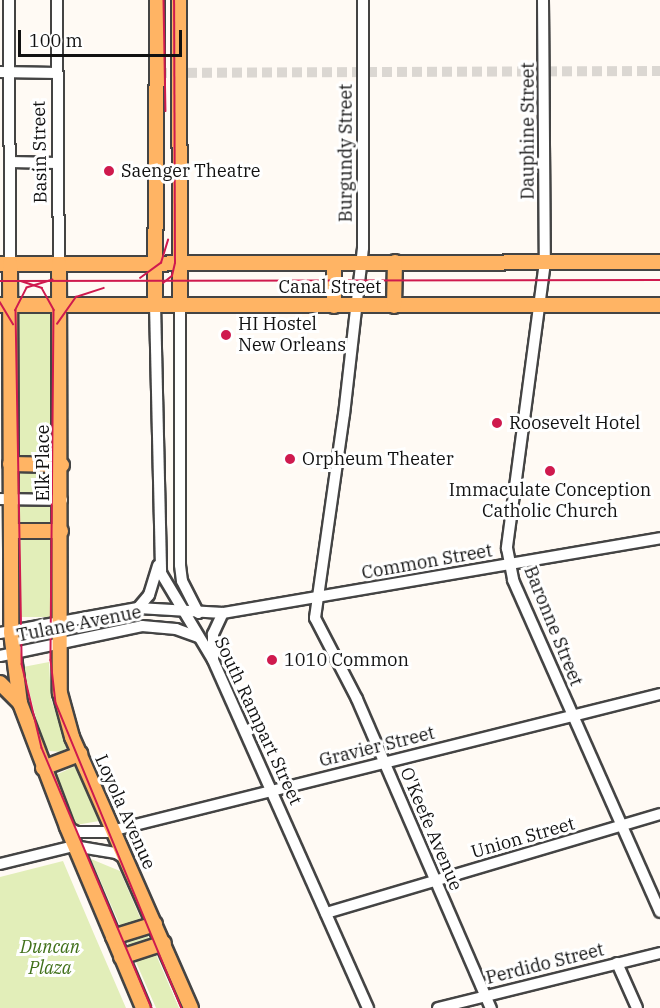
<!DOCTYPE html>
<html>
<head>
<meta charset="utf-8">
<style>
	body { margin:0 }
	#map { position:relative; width:660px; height:1008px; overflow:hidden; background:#fffaf4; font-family:"IBM Plex Serif",serif }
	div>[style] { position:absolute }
	.green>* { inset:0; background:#e2eeb9; transform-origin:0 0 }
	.minor-tunnel>* { height:10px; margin-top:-5px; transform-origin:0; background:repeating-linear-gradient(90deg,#dbd7d2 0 10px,transparent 0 15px) }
	.roads { filter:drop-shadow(2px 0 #444) drop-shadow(-2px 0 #444) drop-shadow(0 2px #444) drop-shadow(0 -2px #444) }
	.minor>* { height:10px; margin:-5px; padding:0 5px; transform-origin:5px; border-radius:5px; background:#fff }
	.major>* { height:14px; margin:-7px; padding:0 7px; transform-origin:7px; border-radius:7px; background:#ffb464 }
	.tram>* { height:1.5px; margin:-0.75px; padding:0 0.75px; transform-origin:0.75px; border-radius:0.75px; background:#cf1a4e }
	.dots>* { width:16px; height:16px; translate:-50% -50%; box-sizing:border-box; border:3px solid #fff; border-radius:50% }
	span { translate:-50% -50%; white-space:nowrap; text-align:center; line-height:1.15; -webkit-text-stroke:6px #fff; paint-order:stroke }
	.street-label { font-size:18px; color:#111 }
	.poi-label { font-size:18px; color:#111 }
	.left { translate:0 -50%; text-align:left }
	.park-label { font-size:18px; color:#407019; font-style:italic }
	.scale { position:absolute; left:18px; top:30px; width:164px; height:27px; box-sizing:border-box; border:3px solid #111; border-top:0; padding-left:8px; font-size:18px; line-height:21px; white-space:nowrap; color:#111; -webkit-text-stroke:4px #fff; paint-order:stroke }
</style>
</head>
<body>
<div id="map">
	<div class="green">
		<i style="left:17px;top:314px;width:33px;height:303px"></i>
		<i style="clip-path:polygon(49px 662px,51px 699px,68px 747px,61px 752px,50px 751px,43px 745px,23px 667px)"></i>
		<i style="clip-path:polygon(75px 766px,99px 821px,76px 825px,56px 775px)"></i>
		<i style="clip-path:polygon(91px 859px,120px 871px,179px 1008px,156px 1008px)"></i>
		<i style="clip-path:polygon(63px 861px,94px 934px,126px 1008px,0 1008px,0 877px)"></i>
	</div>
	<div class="minor-tunnel">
		<i style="left:157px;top:73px;width:503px;rotate:-0.23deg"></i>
	</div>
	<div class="roads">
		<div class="minor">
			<i style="left:9px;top:0;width:264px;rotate:89.8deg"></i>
			<i style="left:57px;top:0;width:264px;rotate:89.6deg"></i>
			<i style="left:363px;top:0;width:248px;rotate:90deg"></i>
			<i style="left:363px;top:248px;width:167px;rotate:96.5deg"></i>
			<i style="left:344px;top:414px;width:206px;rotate:98.1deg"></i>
			<i style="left:315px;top:618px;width:91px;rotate:62.6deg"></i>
			<i style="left:357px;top:699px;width:337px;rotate:66.6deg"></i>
			<i style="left:543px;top:0;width:262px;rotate:89.6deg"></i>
			<i style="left:545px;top:262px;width:289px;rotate:97.6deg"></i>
			<i style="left:507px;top:548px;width:33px;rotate:79deg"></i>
			<i style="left:513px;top:580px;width:363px;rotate:66.1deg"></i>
			<i style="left:0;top:72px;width:57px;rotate:1deg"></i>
			<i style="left:10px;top:162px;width:47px;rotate:1.2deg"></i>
			<i style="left:155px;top:304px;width:269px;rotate:88.7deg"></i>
			<i style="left:161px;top:573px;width:101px;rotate:59.1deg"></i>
			<i style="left:213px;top:660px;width:381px;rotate:66deg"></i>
			<i style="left:180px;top:304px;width:261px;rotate:90deg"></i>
			<i style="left:180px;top:565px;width:16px;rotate:83deg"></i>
			<i style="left:182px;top:581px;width:36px;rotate:63deg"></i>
			<i style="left:0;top:499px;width:62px;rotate:0.9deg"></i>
			<i style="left:138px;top:608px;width:17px;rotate:-50deg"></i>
			<i style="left:149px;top:595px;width:31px;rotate:-73deg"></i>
			<i style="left:0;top:633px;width:140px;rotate:-10.3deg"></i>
			<i style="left:138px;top:608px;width:85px;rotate:3.4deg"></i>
			<i style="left:223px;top:613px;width:443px;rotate:-9.7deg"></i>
			<i style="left:0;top:656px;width:145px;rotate:-11.9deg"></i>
			<i style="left:142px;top:626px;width:34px;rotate:5deg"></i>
			<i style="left:176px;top:629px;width:23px;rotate:20deg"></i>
			<i style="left:213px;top:658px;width:24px;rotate:-90deg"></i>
			<i style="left:213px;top:634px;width:23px;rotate:-65deg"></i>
			<i style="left:67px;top:827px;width:11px;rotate:27deg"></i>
			<i style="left:77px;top:832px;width:30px"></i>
			<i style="left:107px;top:832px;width:570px;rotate:-14.01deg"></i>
			<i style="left:0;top:864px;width:76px;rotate:-13.7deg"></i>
			<i style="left:74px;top:846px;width:43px;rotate:9.5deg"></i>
			<i style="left:116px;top:853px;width:12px;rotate:31deg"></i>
			<i style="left:326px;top:913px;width:348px;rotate:-16.5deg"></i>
			<i style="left:617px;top:963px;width:49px;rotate:66deg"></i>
			<i style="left:438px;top:1008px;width:229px;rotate:-13.9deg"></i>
		</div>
		<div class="major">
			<i style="left:179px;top:0;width:304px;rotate:89.8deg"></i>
			<i style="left:0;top:264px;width:660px;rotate:-0.17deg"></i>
			<i style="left:10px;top:264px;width:368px;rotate:89.8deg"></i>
			<i style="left:11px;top:632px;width:72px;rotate:82.8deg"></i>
			<i style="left:20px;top:703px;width:133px;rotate:69.2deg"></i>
			<i style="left:67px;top:827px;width:196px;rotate:67.2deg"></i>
			<i style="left:59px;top:264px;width:429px;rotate:89.9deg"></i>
			<i style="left:60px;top:693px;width:46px;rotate:74.7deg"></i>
			<i style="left:72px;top:737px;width:296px;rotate:66.3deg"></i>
			<i style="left:155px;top:304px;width:304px;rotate:-89.6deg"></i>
			<i style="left:0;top:305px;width:660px"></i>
			<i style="left:334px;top:306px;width:43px;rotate:-90deg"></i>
			<i style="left:394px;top:306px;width:44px;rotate:-88.7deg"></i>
			<i style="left:10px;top:464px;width:52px;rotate:1.1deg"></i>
			<i style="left:11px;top:531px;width:50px"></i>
			<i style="left:0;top:683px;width:28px;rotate:45deg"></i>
			<i style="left:43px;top:768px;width:40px;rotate:-21deg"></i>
			<i style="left:113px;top:937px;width:44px;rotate:-17.2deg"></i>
			<i style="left:121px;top:957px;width:45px;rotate:-18deg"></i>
		</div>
	</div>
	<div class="tram">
		<i style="left:164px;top:0;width:111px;rotate:89deg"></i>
		<i style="left:140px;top:278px;width:26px;rotate:-36deg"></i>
		<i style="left:161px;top:263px;width:24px;rotate:-73deg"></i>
		<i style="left:53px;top:280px;width:27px;rotate:163deg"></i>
		<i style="left:27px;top:288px;width:25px;rotate:117deg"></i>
		<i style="left:16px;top:310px;width:354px;rotate:89deg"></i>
		<i style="left:22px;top:664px;width:86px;rotate:76.6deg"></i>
		<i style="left:42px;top:748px;width:282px;rotate:67.1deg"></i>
		<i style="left:0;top:281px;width:660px;rotate:-0.09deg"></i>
		<i style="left:21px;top:281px;width:22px;rotate:18deg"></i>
		<i style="left:42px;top:288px;width:25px;rotate:61deg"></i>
		<i style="left:54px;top:310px;width:350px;rotate:90.5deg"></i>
		<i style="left:51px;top:660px;width:43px;rotate:83.4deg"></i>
		<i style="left:56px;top:703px;width:330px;rotate:67.6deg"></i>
		<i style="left:163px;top:283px;width:11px;rotate:-38deg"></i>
		<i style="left:172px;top:276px;width:13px;rotate:-77deg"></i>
		<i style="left:175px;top:263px;width:263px;rotate:-90.2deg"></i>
		<i style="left:0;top:302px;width:26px;rotate:59deg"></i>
		<i style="left:57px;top:324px;width:33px;rotate:-55deg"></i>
		<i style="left:76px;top:297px;width:29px;rotate:-18deg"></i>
	</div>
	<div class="dots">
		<i style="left:109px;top:171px;background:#cf1a4e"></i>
		<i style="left:226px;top:335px;background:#cf1a4e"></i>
		<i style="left:497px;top:423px;background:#cf1a4e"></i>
		<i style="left:290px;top:459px;background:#cf1a4e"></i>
		<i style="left:550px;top:471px;background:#cf1a4e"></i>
		<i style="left:272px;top:660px;background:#cf1a4e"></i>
	</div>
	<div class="street-label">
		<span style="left:528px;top:131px;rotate:-90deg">Dauphine Street</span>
		<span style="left:40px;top:152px;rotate:-91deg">Basin Street</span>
		<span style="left:346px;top:153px;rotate:-90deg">Burgundy Street</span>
		<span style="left:330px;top:287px">Canal Street</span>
		<span style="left:43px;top:463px;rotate:-90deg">Elk Place</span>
		<span style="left:427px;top:562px;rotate:-10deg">Common Street</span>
		<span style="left:79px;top:624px;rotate:-11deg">Tulane Avenue</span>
		<span style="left:553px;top:626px;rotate:68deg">Baronne Street</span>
		<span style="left:258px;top:721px;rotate:65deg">South Rampart Street</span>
		<span style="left:377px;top:747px;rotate:-14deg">Gravier Street</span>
		<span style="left:125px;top:812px;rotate:66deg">Loyola Avenue</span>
		<span style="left:431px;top:829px;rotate:67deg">O'Keefe Avenue</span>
		<span style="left:523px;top:838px;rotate:-16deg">Union Street</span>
		<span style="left:545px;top:964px;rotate:-14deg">Perdido Street</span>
	</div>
	<div class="poi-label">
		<span class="left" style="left:121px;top:171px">Saenger Theatre</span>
		<span class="left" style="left:238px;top:335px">HI Hostel<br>New Orleans</span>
		<span class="left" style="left:509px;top:423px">Roosevelt Hotel</span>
		<span class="left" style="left:302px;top:459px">Orpheum Theater</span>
		<span style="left:550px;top:501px">Immaculate Conception<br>Catholic Church</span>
		<span class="left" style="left:284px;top:660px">1010 Common</span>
	</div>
	<div class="park-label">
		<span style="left:50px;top:958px">Duncan<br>Plaza</span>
	</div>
	<div class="scale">100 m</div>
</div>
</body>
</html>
